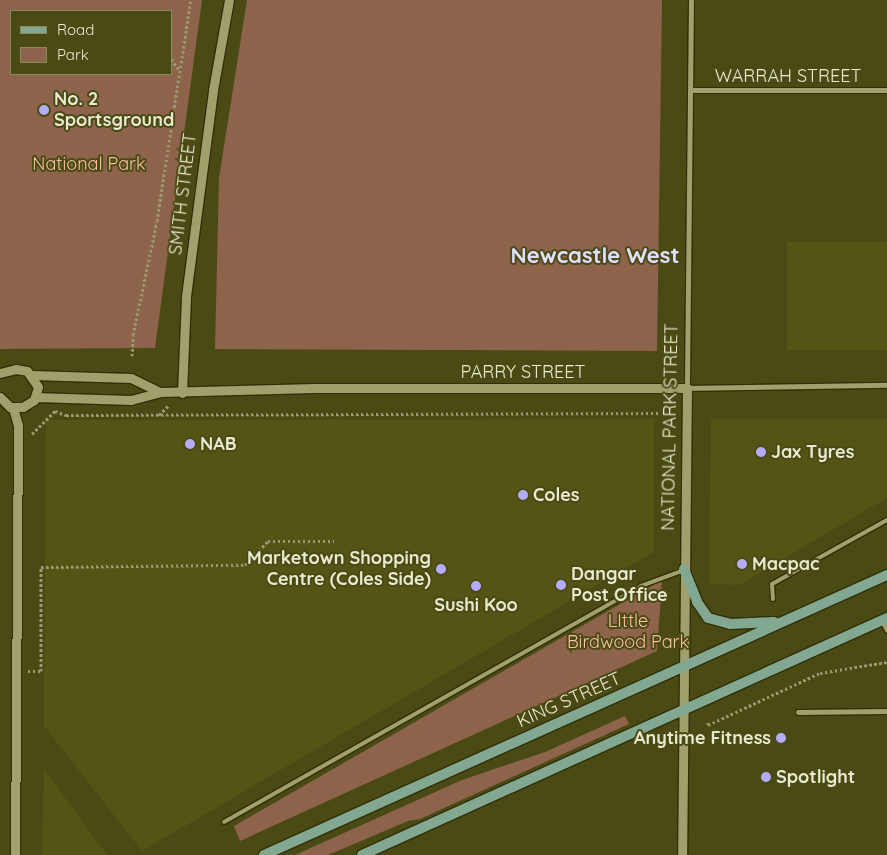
<!DOCTYPE html>
<html>
<head>
<meta charset="utf-8">
<style>
	body { margin:0 }
	#map { position:relative; width:887px; height:855px; overflow:hidden; background:#4a4a15; font-family:Quicksand,sans-serif }
	div>[style] { position:absolute }
	.built>* { inset:0; background:#545415; transform-origin:0 0 }
	.green>* { inset:0; background:#8e634c }
	.path>* { height:3px; margin-top:-1.5px; transform-origin:0; background:repeating-linear-gradient(90deg,#9a9a72 0 2.5px,transparent 0 5px) }
	.roads { filter:drop-shadow(1px 0 #302f07) drop-shadow(-1px 0 #302f07) drop-shadow(0 1px #302f07) drop-shadow(0 -1px #302f07) }
	.service>* { height:4px; margin:-2px; padding:0 2px; transform-origin:2px; border-radius:2px; background:#9fa06b }
	.minor>* { height:5px; margin:-2.5px; padding:0 2.5px; transform-origin:2.5px; border-radius:2.5px; background:#9fa06b }
	.tertiary>* { height:9px; margin:-4.5px; padding:0 4.5px; transform-origin:4.5px; border-radius:4.5px; background:#9fa06b }
	.secondary>* { height:10px; margin:-5px; padding:0 5px; transform-origin:5px; border-radius:5px; background:#83a891 }
	.dots>* { width:14px; height:14px; translate:-50% -50%; box-sizing:border-box; border:2px solid #4a4a15; border-radius:50% }
	span { translate:-50% -50%; white-space:nowrap; text-align:center; line-height:1.15; -webkit-text-stroke:4px #4a4a15; paint-order:stroke }
	.street-label { font-size:18px; color:#e9eacf }
	.poi-label { font-size:18px; color:#e9eacf; font-weight:700 }
	.left { translate:0 -50%; text-align:left }
	.right { translate:-100% -50%; text-align:right }
	.park-label { font-size:18px; color:#fcbf9f }
	.district-label { font-size:22px; color:#e1dffc; font-weight:700 }
	.legend { position:absolute; left:10px; top:10px; width:162px; height:65px; box-sizing:border-box; background:#4a4a15; border:1px solid #8a8a5f; margin:0; padding:6px 9px; list-style:none; font-size:15px; color:#e9eacf }
	.legend li { display:flex; align-items:center; gap:10px; height:25px }
	.legend b { width:25px; border:1px solid #8a8a5f }
</style>
</head>
<body>
<div id="map">
	<div class="built">
		<i style="left:787px;top:242px;width:100px;height:108px"></i>
		<i style="clip-path:polygon(654px 419px,654px 552px,142px 851px,44px 726px,46px 420px)"></i>
		<i style="clip-path:polygon(711px 419px,887px 419px,887px 498px,739px 585px,709px 584px)"></i>
		<i style="clip-path:polygon(44px 769px,107px 855px,42px 855px)"></i>
	</div>
	<div class="green">
		<i style="clip-path:polygon(evenodd,0 0,202px 0,155px 348px,0 349px,0 0,11px 11px,171px 11px,171px 74px,11px 74px,11px 11px)"></i>
		<i style="clip-path:polygon(247px 0,662px 0,657px 351px,215px 349px,219px 178px)"></i>
		<i style="clip-path:polygon(662px 580px,657px 651px,240px 841px,234px 826px)"></i>
		<i style="clip-path:polygon(625px 716px,629px 724px,420px 819px,408px 821px,328px 855px,295px 855px,462px 780px,545px 752px)"></i>
	</div>
	<div class="path">
		<i style="left:137px;top:10px;width:1px;rotate:45deg"></i>
		<i style="left:171px;top:59px;width:14px;rotate:54deg"></i>
		<i style="left:132px;top:356px;width:21px;rotate:-87deg"></i>
		<i style="left:133px;top:335px;width:116px;rotate:-78.1deg"></i>
		<i style="left:157px;top:221px;width:224px;rotate:-81.3deg"></i>
		<i style="left:159px;top:415px;width:14px;rotate:-45deg"></i>
		<i style="left:32px;top:434px;width:33px;rotate:-45deg"></i>
		<i style="left:55px;top:411px;width:12px;rotate:20deg"></i>
		<i style="left:66px;top:415px;width:597px;rotate:-0.19deg"></i>
		<i style="left:28px;top:671px;width:13px"></i>
		<i style="left:41px;top:671px;width:104px;rotate:-90deg"></i>
		<i style="left:41px;top:567px;width:204px;rotate:-0.6deg"></i>
		<i style="left:245px;top:565px;width:33px;rotate:-46deg"></i>
		<i style="left:268px;top:541px;width:66px"></i>
		<i style="left:708px;top:722px;width:3px;rotate:90deg"></i>
		<i style="left:708px;top:725px;width:123px;rotate:-24.9deg"></i>
		<i style="left:820px;top:673px;width:68px;rotate:-9.3deg"></i>
	</div>
	<div class="roads">
		<div class="service">
			<i style="left:773px;top:599px;width:15px;rotate:-94deg"></i>
			<i style="left:772px;top:584px;width:132px;rotate:-29.1deg"></i>
			<i style="left:224px;top:822px;width:479px;rotate:-29.5deg"></i>
			<i style="left:641px;top:586px;width:46px;rotate:-20.4deg"></i>
		</div>
		<div class="minor">
			<i style="left:691px;top:0;width:388px;rotate:90.6deg"></i>
			<i style="left:687px;top:388px;width:200px;rotate:-0.9deg"></i>
			<i style="left:690px;top:90px;width:197px"></i>
			<i style="left:882px;top:620px;width:11px;rotate:63deg"></i>
			<i style="left:798px;top:712px;width:89px;rotate:-0.6deg"></i>
		</div>
		<div class="tertiary">
			<i style="left:0;top:373px;width:16px;rotate:-14deg"></i>
			<i style="left:16px;top:369px;width:11px;rotate:10deg"></i>
			<i style="left:27px;top:371px;width:19px;rotate:55deg"></i>
			<i style="left:38px;top:387px;width:14px;rotate:107deg"></i>
			<i style="left:34px;top:400px;width:13px;rotate:148deg"></i>
			<i style="left:23px;top:407px;width:13px;rotate:180deg"></i>
			<i style="left:10px;top:407px;width:14px;rotate:-135deg"></i>
			<i style="left:32px;top:375px;width:99px;rotate:1.7deg"></i>
			<i style="left:131px;top:378px;width:32px;rotate:26deg"></i>
			<i style="left:182px;top:393px;width:97px;rotate:-87.6deg"></i>
			<i style="left:186px;top:296px;width:208px;rotate:-82.5deg"></i>
			<i style="left:213px;top:90px;width:91px;rotate:-79.9deg"></i>
			<i style="left:35px;top:397px;width:96px;rotate:1.8deg"></i>
			<i style="left:131px;top:400px;width:30px;rotate:-15deg"></i>
			<i style="left:160px;top:392px;width:155px;rotate:-1.5deg"></i>
			<i style="left:315px;top:388px;width:372px"></i>
			<i style="left:687px;top:388px;width:467px;rotate:90.6deg"></i>
			<i style="left:13px;top:408px;width:18px;rotate:74deg"></i>
			<i style="left:18px;top:425px;width:430px;rotate:90.4deg"></i>
		</div>
		<div class="secondary">
			<i style="left:684px;top:569px;width:35px;rotate:68deg"></i>
			<i style="left:697px;top:602px;width:19px;rotate:55deg"></i>
			<i style="left:708px;top:618px;width:23px;rotate:15deg"></i>
			<i style="left:730px;top:624px;width:44px;rotate:-2.6deg"></i>
			<i style="left:264px;top:855px;width:683px;rotate:-24.2deg"></i>
			<i style="left:362px;top:855px;width:576px;rotate:-24.3deg"></i>
		</div>
	</div>
	<div class="dots">
		<i style="left:44px;top:110px;background:#b5acf8"></i>
		<i style="left:190px;top:444px;background:#b5acf8"></i>
		<i style="left:761px;top:452px;background:#b5acf8"></i>
		<i style="left:523px;top:495px;background:#b5acf8"></i>
		<i style="left:742px;top:564px;background:#b5acf8"></i>
		<i style="left:441px;top:569px;background:#b5acf8"></i>
		<i style="left:561px;top:585px;background:#b5acf8"></i>
		<i style="left:476px;top:586px;background:#b5acf8"></i>
		<i style="left:781px;top:738px;background:#b5acf8"></i>
		<i style="left:766px;top:777px;background:#b5acf8"></i>
	</div>
	<div class="street-label">
		<span style="left:788px;top:76px">WARRAH STREET</span>
		<span style="left:183px;top:194px;rotate:-83deg">SMITH STREET</span>
		<span style="left:523px;top:372px">PARRY STREET</span>
		<span style="left:670px;top:427px;rotate:-89deg">NATIONAL PARK STREET</span>
		<span style="left:569px;top:700px;rotate:-24deg">KING STREET</span>
	</div>
	<div class="poi-label">
		<span class="left" style="left:54px;top:110px">No. 2<br>Sportsground</span>
		<span class="left" style="left:200px;top:444px">NAB</span>
		<span class="left" style="left:771px;top:452px">Jax Tyres</span>
		<span class="left" style="left:533px;top:495px">Coles</span>
		<span class="right" style="left:431px;top:569px">Marketown Shopping<br>Centre (Coles Side)</span>
		<span class="left" style="left:752px;top:564px">Macpac</span>
		<span class="left" style="left:571px;top:585px">Dangar<br>Post Office</span>
		<span style="left:476px;top:605px">Sushi Koo</span>
		<span class="right" style="left:771px;top:738px">Anytime Fitness</span>
		<span class="left" style="left:776px;top:777px">Spotlight</span>
	</div>
	<div class="park-label">
		<span style="left:89px;top:164px">National Park</span>
		<span style="left:628px;top:632px">LIttle<br>Birdwood Park</span>
	</div>
	<div class="district-label">
		<span style="left:595px;top:256px">Newcastle West</span>
	</div>
	<ul class="legend">
	<li><b style="height:6px;background:#83a891"></b>Road</li>
	<li><b style="height:14px;background:#8e634c"></b>Park</li>
	</ul>
</div>
</body>
</html>
